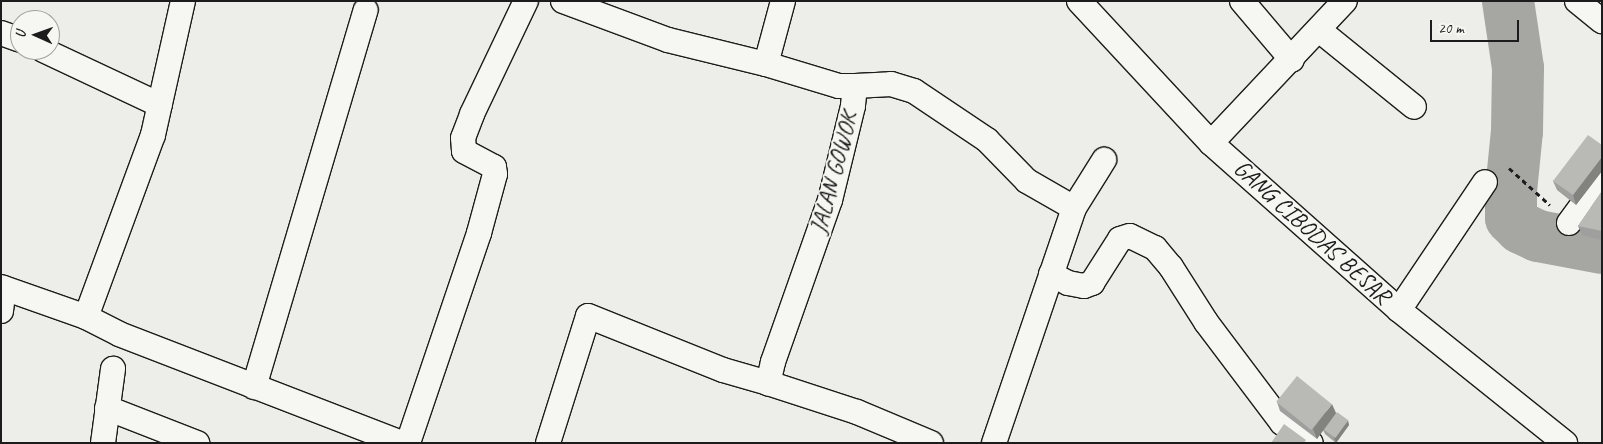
<!DOCTYPE html>
<html>
<head>
<meta charset="utf-8">
<style>
	body { margin:0 }
	#map { position:relative; width:1603px; height:444px; overflow:hidden; background:#edede9; font-family:Caveat,sans-serif }
	div>[style] { position:absolute }
	.river>* { height:52px; margin:-26px; padding:0 26px; transform-origin:26px; border-radius:26px; background:#a6a6a3 }
	.path>* { height:3px; margin-top:-1.5px; transform-origin:0; background:repeating-linear-gradient(90deg,#1c1c1c 0 5px,transparent 0 9px) }
	.roads { filter:drop-shadow(1px 0 #1c1c1c) drop-shadow(-1px 0 #1c1c1c) drop-shadow(0 1px #1c1c1c) drop-shadow(0 -1px #1c1c1c) }
	.street>* { height:24px; margin:-12px; padding:0 12px; transform-origin:12px; border-radius:12px; background:#f6f6f2 }
	.wall>* { inset:0; background:#9f9f9d }
	.shaded-wall>* { inset:0; background:#82827f }
	.building>* { inset:0; background:#b9b9b6; transform-origin:0 0 }
	span { translate:-50% -50%; white-space:nowrap; text-align:center; line-height:1.15; -webkit-text-stroke:4px #f6f6f2; paint-order:stroke }
	.street-label { font-size:24px; color:#1c1c1c }
	.frame { position:absolute; inset:0; border:2px solid #1c1c1c; pointer-events:none }
	.north { position:absolute; left:10px; top:10px; width:50px; height:50px; box-sizing:border-box; background:#f6f6f2; border:1px solid #9f9f9c; border-radius:50%; rotate:272deg; font-size:14px; font-weight:700; line-height:20px; text-align:center; color:#1c1c1c }
	.north::after { content:''; display:block; margin:auto; width:18px; height:22px; background:#1c1c1c; clip-path:polygon(50% 0,100% 100%,50% 72%,0 100%) }
	.scale { position:absolute; left:1430px; top:20px; width:89px; height:22px; box-sizing:border-box; border:2px solid #1c1c1c; border-top:0; padding-left:6px; font-size:15px; line-height:18px; white-space:nowrap; color:#1c1c1c; -webkit-text-stroke:4px #f6f6f2; paint-order:stroke }
</style>
</head>
<body>
<div id="map">
	<div class="river">
		<i style="left:1508px;top:1px;width:68px;rotate:81.5deg"></i>
		<i style="left:1518px;top:68px;width:63px;rotate:90.9deg"></i>
		<i style="left:1517px;top:131px;width:60px;rotate:95.7deg"></i>
		<i style="left:1511px;top:191px;width:27px;rotate:90deg"></i>
		<i style="left:1511px;top:218px;width:14px;rotate:45deg"></i>
		<i style="left:1521px;top:228px;width:19px;rotate:25deg"></i>
		<i style="left:1538px;top:236px;width:65px;rotate:10.6deg"></i>
	</div>
	<div class="path">
		<i style="left:1509px;top:168px;width:55px;rotate:42.1deg"></i>
	</div>
	<div class="roads">
		<div class="street">
			<i style="left:563px;top:1px;width:112px;rotate:20.4deg"></i>
			<i style="left:668px;top:40px;width:101px;rotate:13.8deg"></i>
			<i style="left:766px;top:64px;width:76px;rotate:16.8deg"></i>
			<i style="left:839px;top:86px;width:16px"></i>
			<i style="left:855px;top:86px;width:20px;rotate:96deg"></i>
			<i style="left:853px;top:106px;width:97px;rotate:103.7deg"></i>
			<i style="left:830px;top:200px;width:172px;rotate:109.4deg"></i>
			<i style="left:773px;top:362px;width:22px;rotate:103deg"></i>
			<i style="left:768px;top:383px;width:94px;rotate:18deg"></i>
			<i style="left:857px;top:412px;width:80px;rotate:22.7deg"></i>
			<i style="left:1079px;top:1px;width:194px;rotate:47.1deg"></i>
			<i style="left:1211px;top:143px;width:251px;rotate:41.6deg"></i>
			<i style="left:1399px;top:310px;width:213px;rotate:38.7deg"></i>
			<i style="left:1242px;top:1px;width:77px;rotate:49.7deg"></i>
			<i style="left:1577px;top:1px;width:32px;rotate:39deg"></i>
			<i style="left:1319px;top:30px;width:122px;rotate:39deg"></i>
			<i style="left:1px;top:33px;width:20px;rotate:20deg"></i>
			<i style="left:43px;top:50px;width:129px;rotate:25.2deg"></i>
			<i style="left:766px;top:64px;width:65px;rotate:-74.9deg"></i>
			<i style="left:855px;top:86px;width:36px;rotate:-3deg"></i>
			<i style="left:891px;top:84px;width:24px;rotate:17deg"></i>
			<i style="left:914px;top:91px;width:88px;rotate:33.9deg"></i>
			<i style="left:987px;top:140px;width:57px;rotate:45.7deg"></i>
			<i style="left:1027px;top:181px;width:54px;rotate:29.9deg"></i>
			<i style="left:1211px;top:143px;width:195px;rotate:-46.7deg"></i>
			<i style="left:1569px;top:223px;width:56px;rotate:-53.7deg"></i>
			<i style="left:1051px;top:274px;width:19px;rotate:28deg"></i>
			<i style="left:1068px;top:283px;width:16px;rotate:11deg"></i>
			<i style="left:1084px;top:286px;width:9px;rotate:-21deg"></i>
			<i style="left:1092px;top:283px;width:52px;rotate:-57.5deg"></i>
			<i style="left:1120px;top:239px;width:10px;rotate:-17deg"></i>
			<i style="left:1130px;top:236px;width:28px;rotate:26deg"></i>
			<i style="left:1155px;top:248px;width:25px;rotate:50deg"></i>
			<i style="left:1171px;top:267px;width:65px;rotate:57.5deg"></i>
			<i style="left:1206px;top:322px;width:126px;rotate:53deg"></i>
			<i style="left:1282px;top:423px;width:35px;rotate:35deg"></i>
			<i style="left:1px;top:287px;width:90px;rotate:19.4deg"></i>
			<i style="left:86px;top:317px;width:37px;rotate:27deg"></i>
			<i style="left:119px;top:334px;width:302px;rotate:21.1deg"></i>
			<i style="left:1399px;top:310px;width:154px;rotate:-56.1deg"></i>
			<i style="left:1px;top:311px;width:23px;rotate:-83deg"></i>
			<i style="left:86px;top:317px;width:194px;rotate:-69.8deg"></i>
			<i style="left:153px;top:135px;width:137px;rotate:-77.4deg"></i>
			<i style="left:254px;top:387px;width:393px;rotate:-73.5deg"></i>
			<i style="left:107px;top:408px;width:97px;rotate:21.3deg"></i>
			<i style="left:103px;top:443px;width:75px;rotate:-82.3deg"></i>
			<i style="left:408px;top:443px;width:222px;rotate:-71.3deg"></i>
			<i style="left:479px;top:233px;width:61px;rotate:-74.8deg"></i>
			<i style="left:495px;top:174px;width:7px;rotate:-98deg"></i>
			<i style="left:494px;top:167px;width:34px;rotate:-152deg"></i>
			<i style="left:464px;top:151px;width:13px;rotate:-94deg"></i>
			<i style="left:463px;top:138px;width:26px;rotate:-69deg"></i>
			<i style="left:472px;top:114px;width:125px;rotate:-64.5deg"></i>
			<i style="left:548px;top:443px;width:133px;rotate:-72.5deg"></i>
			<i style="left:588px;top:316px;width:145px;rotate:21.8deg"></i>
			<i style="left:723px;top:370px;width:47px;rotate:16.1deg"></i>
			<i style="left:994px;top:443px;width:248px;rotate:-71.2deg"></i>
			<i style="left:1074px;top:208px;width:57px;rotate:-58deg"></i>
		</div>
	</div>
	<div class="wall">
		<i style="clip-path:polygon(1602px 145px,1602px 171px,1576px 205px,1557px 190px,1553px 181px)"></i>
		<i style="clip-path:polygon(1602px 191px,1602px 240px,1582px 235px,1578px 226px)"></i>
		<i style="clip-path:polygon(1277px 402px,1336px 413px,1349px 425px,1336px 443px,1325px 434px,1323px 430px,1317px 439px,1280px 411px)"></i>
	</div>
	<div class="shaded-wall">
		<i style="clip-path:polygon(1602px 157px,1602px 171px,1576px 205px,1573px 195px)"></i>
		<i style="clip-path:polygon(1332px 404px,1336px 413px,1317px 439px,1313px 429px)"></i>
		<i style="clip-path:polygon(1348px 420px,1349px 425px,1336px 443px,1334px 438px)"></i>
	</div>
	<div class="building">
		<i style="clip-path:polygon(1588px 135px,1602px 145px,1602px 157px,1573px 195px,1553px 181px)"></i>
		<i style="clip-path:polygon(1602px 191px,1602px 231px,1578px 226px)"></i>
		<i style="left:1297px;top:376px;width:45px;height:33px;rotate:39deg"></i>
		<i style="left:1337px;top:412px;width:14px;height:22px;rotate:36deg"></i>
		<i style="clip-path:polygon(1284px 424px,1306px 440px,1304px 443px,1271px 443px)"></i>
	</div>
	<div class="street-label">
		<span style="left:834px;top:173px;rotate:-75deg">JALAN GOWOK</span>
		<span style="left:1312px;top:232px;rotate:42deg">GANG CIBODAS BESAR</span>
	</div>
	<div class="frame"></div>
	<div class="north">U</div>
	<div class="scale">20 m</div>
</div>
</body>
</html>
